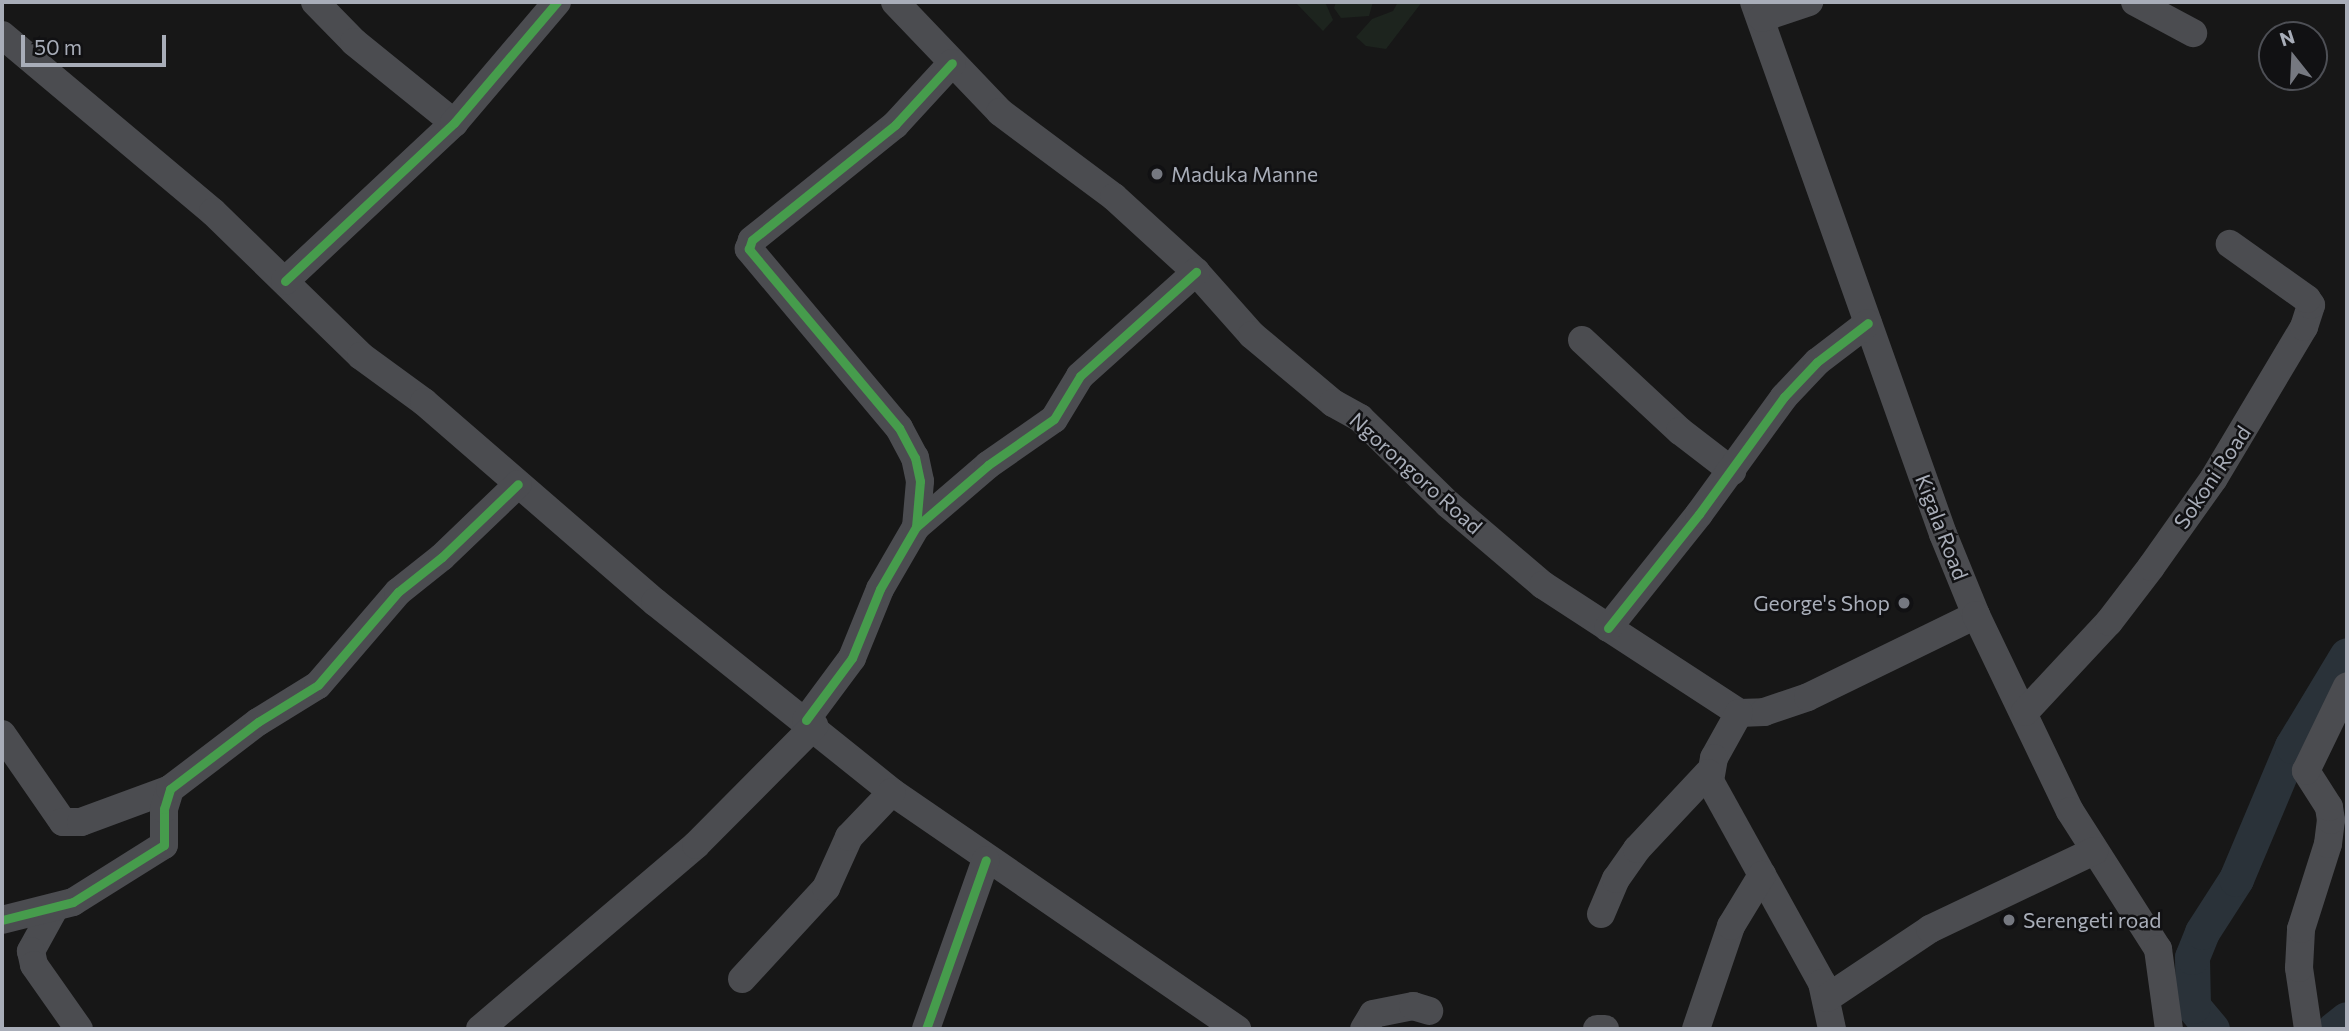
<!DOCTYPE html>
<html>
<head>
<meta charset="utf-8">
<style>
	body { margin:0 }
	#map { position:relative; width:2349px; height:1031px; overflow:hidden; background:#171717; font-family:Commissioner,sans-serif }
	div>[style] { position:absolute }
	.green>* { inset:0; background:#1d241e }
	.river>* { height:35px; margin:-17.5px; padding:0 17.5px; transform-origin:17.5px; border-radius:17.5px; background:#2a3239 }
	.minor>* { height:28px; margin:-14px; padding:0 14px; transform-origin:14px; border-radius:14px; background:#4b4c50 }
	.cycleway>* { height:9px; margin:-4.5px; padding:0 4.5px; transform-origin:4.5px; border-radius:4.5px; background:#469c4c }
	.dots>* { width:19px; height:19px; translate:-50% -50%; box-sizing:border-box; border:4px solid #111113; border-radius:50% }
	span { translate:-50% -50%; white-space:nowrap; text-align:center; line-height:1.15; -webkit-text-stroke:5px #111113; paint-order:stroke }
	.poi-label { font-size:21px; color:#a8adb8 }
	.left { translate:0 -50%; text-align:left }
	.right { translate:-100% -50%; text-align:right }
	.street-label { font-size:21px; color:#a8adb8 }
	.frame { position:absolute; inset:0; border:4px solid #a8adb8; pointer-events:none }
	.north { position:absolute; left:2258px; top:21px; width:70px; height:70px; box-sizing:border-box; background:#111113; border:2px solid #4d4f55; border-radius:50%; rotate:342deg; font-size:19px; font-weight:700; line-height:28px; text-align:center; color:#a8adb8 }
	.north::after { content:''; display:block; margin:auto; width:24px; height:32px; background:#757880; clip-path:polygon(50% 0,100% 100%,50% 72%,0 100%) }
	.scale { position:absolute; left:21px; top:35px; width:145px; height:32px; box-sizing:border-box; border:4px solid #a8adb8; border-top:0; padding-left:9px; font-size:21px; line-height:24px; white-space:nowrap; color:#a8adb8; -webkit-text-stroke:5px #111113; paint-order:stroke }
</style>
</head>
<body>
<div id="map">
	<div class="green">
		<i style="clip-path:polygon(1295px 2px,1325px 2px,1333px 20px,1323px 31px)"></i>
		<i style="clip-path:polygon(1336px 2px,1373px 2px,1369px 16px,1341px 18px,1334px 8px)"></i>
		<i style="clip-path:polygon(1398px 2px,1422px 2px,1386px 49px,1366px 46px,1356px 37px,1372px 19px,1393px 11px)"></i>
	</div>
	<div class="river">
		<i style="left:2212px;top:1029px;width:30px;rotate:-130deg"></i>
		<i style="left:2193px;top:1006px;width:49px;rotate:-91.2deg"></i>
		<i style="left:2192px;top:957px;width:27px;rotate:-68deg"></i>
		<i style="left:2202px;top:932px;width:63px;rotate:-57.3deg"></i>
		<i style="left:2236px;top:879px;width:144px;rotate:-67.2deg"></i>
		<i style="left:2292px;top:746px;width:106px;rotate:-58.9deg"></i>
		<i style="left:2334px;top:1029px;width:16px;rotate:-38deg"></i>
	</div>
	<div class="minor">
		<i style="left:315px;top:2px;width:56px;rotate:45.7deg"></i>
		<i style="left:354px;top:42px;width:129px;rotate:39deg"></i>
		<i style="left:895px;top:2px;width:152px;rotate:46.3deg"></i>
		<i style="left:1000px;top:112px;width:142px;rotate:36.7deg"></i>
		<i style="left:1114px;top:197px;width:111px;rotate:42.4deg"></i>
		<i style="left:1196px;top:272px;width:84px;rotate:48.4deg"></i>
		<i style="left:1252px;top:335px;width:106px;rotate:40deg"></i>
		<i style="left:1333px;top:403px;width:31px;rotate:29deg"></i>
		<i style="left:1360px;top:418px;width:123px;rotate:44.3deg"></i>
		<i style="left:1448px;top:504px;width:125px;rotate:40.5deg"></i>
		<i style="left:1543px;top:585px;width:234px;rotate:33.1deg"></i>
		<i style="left:1739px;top:713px;width:25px;rotate:-2deg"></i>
		<i style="left:1764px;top:712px;width:46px;rotate:-18.8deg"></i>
		<i style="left:1808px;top:697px;width:187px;rotate:-26deg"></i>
		<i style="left:1754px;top:2px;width:565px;rotate:70.44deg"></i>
		<i style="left:1943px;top:534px;width:87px;rotate:67.8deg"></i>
		<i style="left:1976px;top:615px;width:217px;rotate:64.4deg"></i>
		<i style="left:2070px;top:811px;width:164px;rotate:57.5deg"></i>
		<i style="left:2158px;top:949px;width:81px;rotate:82.2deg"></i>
		<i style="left:2135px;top:2px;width:66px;rotate:28.1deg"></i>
		<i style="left:1762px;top:18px;width:50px;rotate:-18.8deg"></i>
		<i style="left:2px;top:35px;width:275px;rotate:40deg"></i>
		<i style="left:213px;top:212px;width:206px;rotate:44.2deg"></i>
		<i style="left:361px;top:356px;width:78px;rotate:36.1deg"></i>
		<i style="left:424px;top:402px;width:306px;rotate:40.9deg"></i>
		<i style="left:655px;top:602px;width:304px;rotate:38.7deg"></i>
		<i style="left:892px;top:792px;width:419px;rotate:34.5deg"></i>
		<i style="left:285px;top:281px;width:231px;rotate:-43.1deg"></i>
		<i style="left:454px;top:123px;width:159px;rotate:-49.6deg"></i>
		<i style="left:1582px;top:340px;width:134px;rotate:42.9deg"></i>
		<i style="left:1680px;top:431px;width:66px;rotate:37.6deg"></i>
		<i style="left:916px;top:527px;width:46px;rotate:-85deg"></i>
		<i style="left:920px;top:481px;width:24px;rotate:-102deg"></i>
		<i style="left:915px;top:458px;width:34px;rotate:-118deg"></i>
		<i style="left:899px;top:428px;width:234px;rotate:-130deg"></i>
		<i style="left:749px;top:249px;width:9px;rotate:-72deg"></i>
		<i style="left:752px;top:240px;width:184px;rotate:-38.8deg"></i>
		<i style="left:895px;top:125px;width:84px;rotate:-47.4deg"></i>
		<i style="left:1608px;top:628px;width:146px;rotate:-51.4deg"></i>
		<i style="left:1699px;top:514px;width:145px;rotate:-54deg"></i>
		<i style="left:1784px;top:397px;width:48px;rotate:-46.7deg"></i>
		<i style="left:1817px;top:362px;width:64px;rotate:-37.4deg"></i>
		<i style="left:2025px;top:712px;width:123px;rotate:-47deg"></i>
		<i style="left:2109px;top:622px;width:69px;rotate:-52.6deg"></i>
		<i style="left:2151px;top:567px;width:109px;rotate:-54.7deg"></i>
		<i style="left:2214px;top:478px;width:176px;rotate:-59.2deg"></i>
		<i style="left:2304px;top:327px;width:23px;rotate:-72deg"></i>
		<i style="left:2311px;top:305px;width:7px;rotate:-124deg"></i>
		<i style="left:2307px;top:299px;width:95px;rotate:-144.5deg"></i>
		<i style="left:1739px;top:713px;width:51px;rotate:119.1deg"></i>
		<i style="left:1714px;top:758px;width:23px;rotate:100deg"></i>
		<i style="left:1710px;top:781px;width:231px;rotate:61deg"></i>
		<i style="left:1822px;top:983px;width:47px;rotate:77.7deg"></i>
		<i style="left:806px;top:720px;width:77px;rotate:-53.4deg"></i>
		<i style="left:852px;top:658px;width:74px;rotate:-67.9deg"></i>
		<i style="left:880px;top:589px;width:72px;rotate:-59.9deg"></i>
		<i style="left:916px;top:527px;width:95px;rotate:-40.7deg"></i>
		<i style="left:988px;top:465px;width:80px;rotate:-34.9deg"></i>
		<i style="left:1054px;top:419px;width:50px;rotate:-58.8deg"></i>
		<i style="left:1080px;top:376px;width:156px;rotate:-41.9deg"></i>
		<i style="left:2px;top:734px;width:107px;rotate:55.3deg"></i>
		<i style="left:63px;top:822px;width:18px"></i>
		<i style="left:81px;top:822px;width:95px;rotate:-20.3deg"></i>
		<i style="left:53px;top:911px;width:46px;rotate:118.8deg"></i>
		<i style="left:31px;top:951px;width:14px;rotate:78deg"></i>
		<i style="left:34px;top:965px;width:78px;rotate:54.9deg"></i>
		<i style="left:1601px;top:914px;width:38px;rotate:-67deg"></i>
		<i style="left:1616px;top:879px;width:37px;rotate:-55deg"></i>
		<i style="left:1637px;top:849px;width:104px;rotate:-46.9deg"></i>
		<i style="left:2px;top:920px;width:73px;rotate:-14.2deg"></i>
		<i style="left:73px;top:902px;width:107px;rotate:-32.1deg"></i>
		<i style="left:164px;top:845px;width:36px;rotate:-90deg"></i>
		<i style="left:164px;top:809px;width:21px;rotate:-73deg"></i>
		<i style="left:170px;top:789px;width:111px;rotate:-37.3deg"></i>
		<i style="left:258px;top:722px;width:70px;rotate:-31.7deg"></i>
		<i style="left:318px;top:685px;width:123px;rotate:-49.3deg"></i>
		<i style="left:398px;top:592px;width:56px;rotate:-38.5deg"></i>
		<i style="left:442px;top:557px;width:105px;rotate:-43.8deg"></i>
		<i style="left:742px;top:979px;width:124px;rotate:-47.3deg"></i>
		<i style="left:826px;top:888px;width:56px;rotate:-65.7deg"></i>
		<i style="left:849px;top:837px;width:62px;rotate:-46.3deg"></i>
		<i style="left:1827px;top:998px;width:124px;rotate:-33.8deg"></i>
		<i style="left:1930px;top:929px;width:182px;rotate:-25.4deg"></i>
		<i style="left:480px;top:1029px;width:284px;rotate:-40.4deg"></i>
		<i style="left:696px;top:845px;width:168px;rotate:-45.2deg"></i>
		<i style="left:926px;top:1029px;width:179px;rotate:-70.5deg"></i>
		<i style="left:1364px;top:1029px;width:17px;rotate:-59deg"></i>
		<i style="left:1373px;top:1014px;width:41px;rotate:-11.3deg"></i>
		<i style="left:1413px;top:1006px;width:17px;rotate:17deg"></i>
		<i style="left:1597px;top:1029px;width:8px"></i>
		<i style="left:1696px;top:1029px;width:109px;rotate:-71.2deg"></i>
		<i style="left:1731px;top:926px;width:60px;rotate:-58.7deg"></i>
		<i style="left:2308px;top:1029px;width:62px;rotate:-98.4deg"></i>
		<i style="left:2299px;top:968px;width:39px;rotate:-87deg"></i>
		<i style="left:2301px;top:929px;width:89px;rotate:-72.4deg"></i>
		<i style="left:2328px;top:844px;width:24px;rotate:-83deg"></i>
		<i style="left:2331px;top:820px;width:13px;rotate:-99deg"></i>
		<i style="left:2329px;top:807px;width:43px;rotate:-122.6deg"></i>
		<i style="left:2306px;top:771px;width:94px;rotate:-64.2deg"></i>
	</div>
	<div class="cycleway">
		<i style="left:285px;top:281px;width:231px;rotate:-43.1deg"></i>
		<i style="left:454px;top:123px;width:159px;rotate:-49.6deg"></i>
		<i style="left:916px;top:527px;width:46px;rotate:-85deg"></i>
		<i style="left:920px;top:481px;width:24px;rotate:-102deg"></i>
		<i style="left:915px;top:458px;width:34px;rotate:-118deg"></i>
		<i style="left:899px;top:428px;width:234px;rotate:-130deg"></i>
		<i style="left:749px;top:249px;width:9px;rotate:-72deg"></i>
		<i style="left:752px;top:240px;width:184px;rotate:-38.8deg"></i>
		<i style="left:895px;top:125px;width:84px;rotate:-47.4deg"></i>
		<i style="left:1608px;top:628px;width:146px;rotate:-51.4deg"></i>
		<i style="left:1699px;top:514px;width:145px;rotate:-54deg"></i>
		<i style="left:1784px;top:397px;width:48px;rotate:-46.7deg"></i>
		<i style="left:1817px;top:362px;width:64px;rotate:-37.4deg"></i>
		<i style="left:806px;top:720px;width:77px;rotate:-53.4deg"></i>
		<i style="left:852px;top:658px;width:74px;rotate:-67.9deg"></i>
		<i style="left:880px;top:589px;width:72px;rotate:-59.9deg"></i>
		<i style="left:916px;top:527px;width:95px;rotate:-40.7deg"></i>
		<i style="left:988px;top:465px;width:80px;rotate:-34.9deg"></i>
		<i style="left:1054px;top:419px;width:50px;rotate:-58.8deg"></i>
		<i style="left:1080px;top:376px;width:156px;rotate:-41.9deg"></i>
		<i style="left:2px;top:920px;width:73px;rotate:-14.2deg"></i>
		<i style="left:73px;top:902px;width:107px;rotate:-32.1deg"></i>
		<i style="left:164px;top:845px;width:36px;rotate:-90deg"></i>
		<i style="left:164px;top:809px;width:21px;rotate:-73deg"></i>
		<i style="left:170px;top:789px;width:111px;rotate:-37.3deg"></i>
		<i style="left:258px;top:722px;width:70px;rotate:-31.7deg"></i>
		<i style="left:318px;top:685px;width:123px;rotate:-49.3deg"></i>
		<i style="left:398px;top:592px;width:56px;rotate:-38.5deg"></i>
		<i style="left:442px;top:557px;width:105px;rotate:-43.8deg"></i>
		<i style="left:926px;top:1029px;width:179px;rotate:-70.5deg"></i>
	</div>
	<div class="dots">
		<i style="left:1157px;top:174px;background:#757880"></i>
		<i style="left:1904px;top:603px;background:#757880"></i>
		<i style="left:2009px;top:920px;background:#757880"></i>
	</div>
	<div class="poi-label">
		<span class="left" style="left:1171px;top:174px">Maduka Manne</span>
		<span class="right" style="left:1890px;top:603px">George's Shop</span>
		<span class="left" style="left:2023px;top:920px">Serengeti road</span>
	</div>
	<div class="street-label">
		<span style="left:1416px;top:473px;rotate:42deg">Ngorongoro Road</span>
		<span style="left:2212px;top:477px;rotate:-56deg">Sokoni Road</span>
		<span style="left:1942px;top:527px;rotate:69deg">Kigala Road</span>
	</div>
	<div class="frame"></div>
	<div class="north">N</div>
	<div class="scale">50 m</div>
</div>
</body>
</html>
